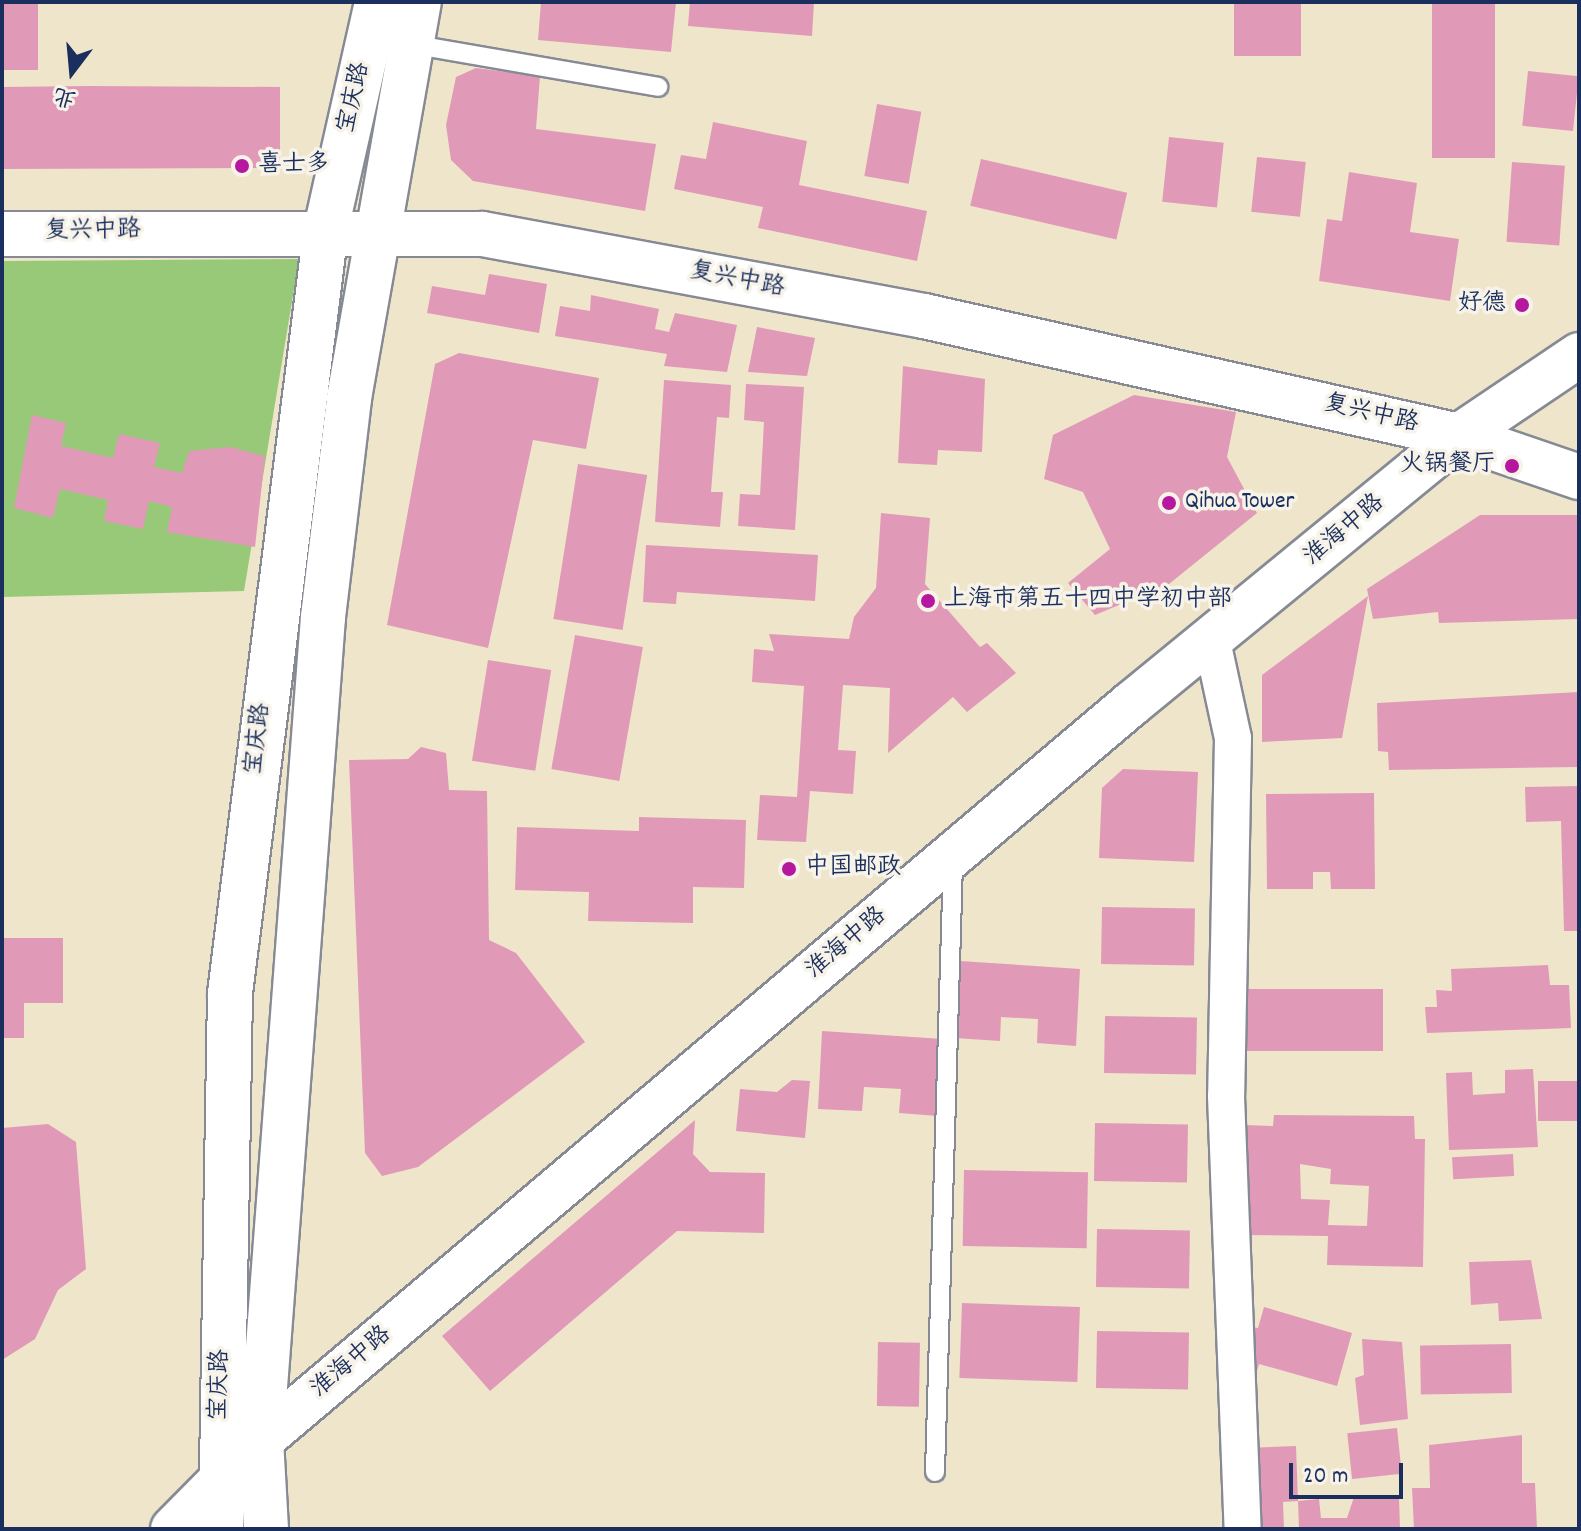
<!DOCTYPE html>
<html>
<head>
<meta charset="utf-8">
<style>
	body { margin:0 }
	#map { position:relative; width:1581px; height:1531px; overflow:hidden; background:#efe5ca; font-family:Dekko,"LXGW WenKai TC",sans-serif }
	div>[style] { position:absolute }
	.green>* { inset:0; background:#98c978 }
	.building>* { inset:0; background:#e09ab8; transform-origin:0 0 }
	.roads { filter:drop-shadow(2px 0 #858a94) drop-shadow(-2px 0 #858a94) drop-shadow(0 2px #858a94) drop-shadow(0 -2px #858a94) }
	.service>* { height:18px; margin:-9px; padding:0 9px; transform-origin:9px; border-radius:9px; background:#fff }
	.minor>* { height:36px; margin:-18px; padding:0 18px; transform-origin:18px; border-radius:18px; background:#fff }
	.tertiary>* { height:44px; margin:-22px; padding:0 22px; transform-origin:22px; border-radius:22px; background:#fff }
	.secondary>* { height:44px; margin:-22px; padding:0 22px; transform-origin:22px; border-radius:22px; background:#fff }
	.dots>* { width:22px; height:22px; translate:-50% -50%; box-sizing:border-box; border:4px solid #f7f3e8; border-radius:50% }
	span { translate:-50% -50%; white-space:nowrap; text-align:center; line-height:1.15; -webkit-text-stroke:7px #f7f3e8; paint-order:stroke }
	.street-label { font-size:24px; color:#1b2f5e }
	.poi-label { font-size:24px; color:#1b2f5e }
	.left { translate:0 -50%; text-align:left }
	.right { translate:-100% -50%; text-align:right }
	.frame { position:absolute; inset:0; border:4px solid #1b2f5e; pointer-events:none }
	.north { position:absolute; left:32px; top:32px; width:80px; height:80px; -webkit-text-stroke:6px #f7f3e8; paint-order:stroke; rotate:196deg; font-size:22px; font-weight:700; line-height:32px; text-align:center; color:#1b2f5e }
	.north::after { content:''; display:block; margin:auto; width:28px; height:36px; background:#1b2f5e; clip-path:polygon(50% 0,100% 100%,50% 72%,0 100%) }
	.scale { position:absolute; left:1289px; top:1463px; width:114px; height:36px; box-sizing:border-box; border:4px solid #1b2f5e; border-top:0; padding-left:10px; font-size:24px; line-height:28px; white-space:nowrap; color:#1b2f5e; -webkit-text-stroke:6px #f7f3e8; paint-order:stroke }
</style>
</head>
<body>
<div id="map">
	<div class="green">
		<i style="clip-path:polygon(299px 259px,244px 591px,2px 597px,2px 261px)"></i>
	</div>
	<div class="building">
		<i style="left:2px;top:2px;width:36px;height:68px"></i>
		<i style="clip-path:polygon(541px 2px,676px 2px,671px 52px,538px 40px)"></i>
		<i style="clip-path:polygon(690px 2px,814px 2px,812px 36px,688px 26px)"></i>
		<i style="left:1234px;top:2px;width:67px;height:54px"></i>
		<i style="left:1432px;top:2px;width:63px;height:156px"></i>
		<i style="clip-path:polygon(476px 68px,540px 76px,536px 129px,656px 144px,645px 211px,473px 181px,451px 160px,446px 125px,456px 77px)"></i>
		<i style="left:1528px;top:71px;width:51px;height:55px;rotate:6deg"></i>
		<i style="clip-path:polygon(88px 86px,280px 87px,280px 168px,2px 169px,2px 87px)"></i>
		<i style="left:877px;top:104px;width:45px;height:73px;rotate:10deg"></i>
		<i style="clip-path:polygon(713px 122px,807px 141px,799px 185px,927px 211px,917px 261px,758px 228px,763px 207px,674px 189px,681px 155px,706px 159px)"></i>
		<i style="left:1169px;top:137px;width:55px;height:65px;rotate:6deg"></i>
		<i style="left:1257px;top:157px;width:49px;height:55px;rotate:6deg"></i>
		<i style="left:981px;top:159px;width:150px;height:48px;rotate:13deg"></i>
		<i style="left:1512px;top:162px;width:53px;height:80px;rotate:4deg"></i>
		<i style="clip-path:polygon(1349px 172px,1417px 183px,1410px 232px,1459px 239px,1450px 301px,1319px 281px,1327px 219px,1342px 221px)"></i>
		<i style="clip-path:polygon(489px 274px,547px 284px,539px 333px,427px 313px,432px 286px,485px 295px)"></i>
		<i style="clip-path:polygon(591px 295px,659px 309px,655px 329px,669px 332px,675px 313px,737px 325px,727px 372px,664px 366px,667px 354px,555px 336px,560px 306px,590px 311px)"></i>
		<i style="clip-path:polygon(757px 327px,815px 338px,807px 376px,748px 372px)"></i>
		<i style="clip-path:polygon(459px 353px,599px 378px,586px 449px,533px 440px,488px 648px,387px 625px,435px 364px)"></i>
		<i style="clip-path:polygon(903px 366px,985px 379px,982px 452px,938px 450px,937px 465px,898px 463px)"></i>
		<i style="clip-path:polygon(664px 380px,731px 385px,729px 418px,717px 417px,711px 492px,723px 492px,720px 527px,655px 522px)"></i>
		<i style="clip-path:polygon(746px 384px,804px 387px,795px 530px,738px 526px,740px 494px,760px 495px,764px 422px,744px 420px)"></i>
		<i style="clip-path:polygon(1134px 395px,1236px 412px,1227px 457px,1257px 513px,1169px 584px,1095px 615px,1068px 583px,1110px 549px,1083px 492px,1044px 479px,1053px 435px)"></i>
		<i style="clip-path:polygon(32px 415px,66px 423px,61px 446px,113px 458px,119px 434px,160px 443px,154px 467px,182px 473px,189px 451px,230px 447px,265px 456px,255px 547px,167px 532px,172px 507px,149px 501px,143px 529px,104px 521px,108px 500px,60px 489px,53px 518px,14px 508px)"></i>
		<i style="left:578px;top:464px;width:70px;height:157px;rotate:9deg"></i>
		<i style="clip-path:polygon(881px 513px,930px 518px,925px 584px,980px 647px,987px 643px,1016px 673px,967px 712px,953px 697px,888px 753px,890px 688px,843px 685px,838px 750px,856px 751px,853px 794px,810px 791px,806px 842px,757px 840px,760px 795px,797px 797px,804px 686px,752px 682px,754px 649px,774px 651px,769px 634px,849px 639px,854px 617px,876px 588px)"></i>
		<i style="clip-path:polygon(1480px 515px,1579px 515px,1579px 619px,1439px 623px,1438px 612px,1373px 619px,1367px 589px)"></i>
		<i style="clip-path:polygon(646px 545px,818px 555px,815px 601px,677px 592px,676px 604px,643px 602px)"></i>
		<i style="clip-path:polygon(1368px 596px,1342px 738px,1262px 742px,1262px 675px)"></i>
		<i style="left:575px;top:635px;width:69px;height:136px;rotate:10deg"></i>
		<i style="left:488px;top:660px;width:64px;height:102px;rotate:9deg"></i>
		<i style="clip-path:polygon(1579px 692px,1579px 767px,1389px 770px,1388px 752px,1378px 751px,1377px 703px)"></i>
		<i style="clip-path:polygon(421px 747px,446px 753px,449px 790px,487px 791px,489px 940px,516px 953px,585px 1042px,418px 1167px,382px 1176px,365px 1153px,349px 760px,408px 759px)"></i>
		<i style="clip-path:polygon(1123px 769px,1198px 772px,1194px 862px,1099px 858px,1102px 788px)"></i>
		<i style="clip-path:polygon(1579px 786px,1579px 931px,1564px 931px,1561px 821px,1526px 822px,1525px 787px)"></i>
		<i style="clip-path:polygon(1374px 793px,1375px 889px,1331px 889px,1330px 872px,1313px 872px,1313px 889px,1267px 889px,1266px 794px)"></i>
		<i style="clip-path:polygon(639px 817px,746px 820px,744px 888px,693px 887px,693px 923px,588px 921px,589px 892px,515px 890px,517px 827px,639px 831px)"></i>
		<i style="left:1102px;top:907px;width:93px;height:57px;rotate:1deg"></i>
		<i style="clip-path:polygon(2px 938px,63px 938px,63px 1003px,24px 1003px,24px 1038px,2px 1038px)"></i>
		<i style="clip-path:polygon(960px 961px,1080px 969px,1076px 1046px,1037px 1043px,1038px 1019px,1001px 1017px,1000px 1041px,955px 1038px)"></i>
		<i style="clip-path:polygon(1548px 965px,1550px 985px,1569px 985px,1571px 1028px,1427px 1033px,1425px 1007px,1437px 1007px,1436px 990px,1452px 991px,1451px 969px)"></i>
		<i style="left:1383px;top:989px;width:62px;height:143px;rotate:90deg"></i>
		<i style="left:1105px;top:1016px;width:92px;height:57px;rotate:1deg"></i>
		<i style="clip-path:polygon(822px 1031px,943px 1039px,938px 1116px,899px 1113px,901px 1089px,864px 1087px,862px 1111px,818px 1109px)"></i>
		<i style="clip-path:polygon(1533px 1069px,1538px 1147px,1449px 1150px,1446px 1073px,1472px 1072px,1473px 1095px,1505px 1093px,1505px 1070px)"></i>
		<i style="clip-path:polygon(792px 1080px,810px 1081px,805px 1138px,736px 1131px,740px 1089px,777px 1092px)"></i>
		<i style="left:1579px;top:1081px;width:40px;height:41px;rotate:90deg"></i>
		<i style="clip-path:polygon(evenodd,1274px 1115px,1414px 1116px,1415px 1139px,1425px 1139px,1423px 1267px,1327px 1265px,1328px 1236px,1241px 1235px,1244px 1125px,1273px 1126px,1274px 1115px,1300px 1164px,1331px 1169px,1330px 1184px,1369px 1186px,1367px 1226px,1328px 1225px,1330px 1200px,1301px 1199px,1300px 1164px)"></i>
		<i style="clip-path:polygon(695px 1120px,693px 1154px,710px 1172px,765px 1173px,764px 1233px,677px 1231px,490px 1391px,442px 1336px)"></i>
		<i style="left:1095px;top:1123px;width:93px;height:58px;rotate:1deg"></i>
		<i style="clip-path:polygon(48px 1124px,76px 1142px,86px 1269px,58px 1290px,35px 1339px,2px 1360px,2px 1128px)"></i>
		<i style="left:1513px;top:1154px;width:22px;height:61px;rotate:87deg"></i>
		<i style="left:964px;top:1170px;width:124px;height:76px;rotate:1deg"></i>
		<i style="left:1097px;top:1229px;width:93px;height:58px;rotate:1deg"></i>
		<i style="clip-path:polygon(1531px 1260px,1542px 1319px,1499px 1321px,1498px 1303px,1471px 1305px,1469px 1262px)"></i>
		<i style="left:962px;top:1303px;width:118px;height:75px;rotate:2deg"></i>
		<i style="clip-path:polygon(1264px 1307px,1352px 1333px,1337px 1386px,1259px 1364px,1254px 1381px,1247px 1326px,1258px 1328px)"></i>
		<i style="left:1097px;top:1331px;width:92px;height:57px;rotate:1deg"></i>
		<i style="clip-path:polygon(1362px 1339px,1402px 1342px,1408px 1419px,1360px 1425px,1355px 1378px,1364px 1375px)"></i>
		<i style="left:878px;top:1342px;width:42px;height:64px;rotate:1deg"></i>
		<i style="left:1511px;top:1344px;width:49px;height:91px;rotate:89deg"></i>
		<i style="left:1397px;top:1428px;width:46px;height:50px;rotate:84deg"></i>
		<i style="clip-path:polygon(1522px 1435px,1522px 1483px,1535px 1483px,1537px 1529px,1414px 1529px,1412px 1488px,1430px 1488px,1429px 1445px)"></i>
		<i style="clip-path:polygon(1296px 1446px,1298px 1501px,1283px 1502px,1284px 1529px,1248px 1529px,1243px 1448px)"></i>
		<i style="clip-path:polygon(1354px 1497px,1399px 1497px,1400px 1529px,1299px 1529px,1298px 1501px,1319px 1499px,1321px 1518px,1347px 1518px)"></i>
	</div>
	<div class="roads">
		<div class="service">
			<i style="left:410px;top:44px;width:252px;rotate:9.8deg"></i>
			<i style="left:935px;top:1472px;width:610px;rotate:-88.31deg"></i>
		</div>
		<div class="minor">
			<i style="left:1212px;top:641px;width:99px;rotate:77.8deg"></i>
			<i style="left:1233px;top:738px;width:358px;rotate:91.1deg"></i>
			<i style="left:1226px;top:1096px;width:433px;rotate:87.8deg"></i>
		</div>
		<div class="tertiary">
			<i style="left:1459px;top:436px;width:127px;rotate:18.9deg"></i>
		</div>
		<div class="secondary">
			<i style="left:2px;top:234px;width:480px"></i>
			<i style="left:482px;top:234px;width:450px;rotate:10.5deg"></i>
			<i style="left:924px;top:316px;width:548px;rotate:12.64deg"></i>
			<i style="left:173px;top:1529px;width:125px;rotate:-45.3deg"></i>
			<i style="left:261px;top:1440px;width:1140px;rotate:-40.23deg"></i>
			<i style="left:1131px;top:704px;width:424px;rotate:-39.3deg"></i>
			<i style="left:1459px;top:436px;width:145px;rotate:-34deg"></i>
			<i style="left:221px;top:1529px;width:536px;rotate:-89.04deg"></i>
			<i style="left:230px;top:993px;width:770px;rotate:-82.84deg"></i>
			<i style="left:326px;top:229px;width:233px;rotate:-77.3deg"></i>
			<i style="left:266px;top:1529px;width:89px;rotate:-93.2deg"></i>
			<i style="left:261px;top:1440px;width:825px;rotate:-85.69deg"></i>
			<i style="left:323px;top:617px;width:221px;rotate:-83.2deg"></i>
			<i style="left:349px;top:398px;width:402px;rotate:-80deg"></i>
		</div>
	</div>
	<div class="dots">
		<i style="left:242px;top:166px;background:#b5179e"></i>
		<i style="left:1522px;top:305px;background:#b5179e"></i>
		<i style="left:1512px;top:466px;background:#b5179e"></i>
		<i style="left:1169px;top:503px;background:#b5179e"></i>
		<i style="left:928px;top:601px;background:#b5179e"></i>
		<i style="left:789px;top:869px;background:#b5179e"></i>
	</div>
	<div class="street-label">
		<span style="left:355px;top:98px;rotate:-77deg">宝庆路</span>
		<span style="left:93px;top:232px;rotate:-1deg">复兴中路</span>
		<span style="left:737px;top:281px;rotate:11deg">复兴中路</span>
		<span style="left:1371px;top:415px;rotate:13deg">复兴中路</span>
		<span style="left:1345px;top:531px;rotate:-40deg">淮海中路</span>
		<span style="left:259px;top:739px;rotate:-83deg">宝庆路</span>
		<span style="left:847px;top:944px;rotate:-40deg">淮海中路</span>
		<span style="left:352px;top:1363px;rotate:-40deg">淮海中路</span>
		<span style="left:221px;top:1385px;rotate:-88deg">宝庆路</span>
	</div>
	<div class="poi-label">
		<span class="left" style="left:258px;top:166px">喜士多</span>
		<span class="right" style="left:1506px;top:305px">好德</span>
		<span class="right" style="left:1496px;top:466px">火锅餐厅</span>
		<span class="left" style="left:1185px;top:503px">Qihua Tower</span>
		<span class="left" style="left:944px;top:601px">上海市第五十四中学初中部</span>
		<span class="left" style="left:805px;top:869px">中国邮政</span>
	</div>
	<div class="frame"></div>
	<div class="north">北</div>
	<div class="scale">20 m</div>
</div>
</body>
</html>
